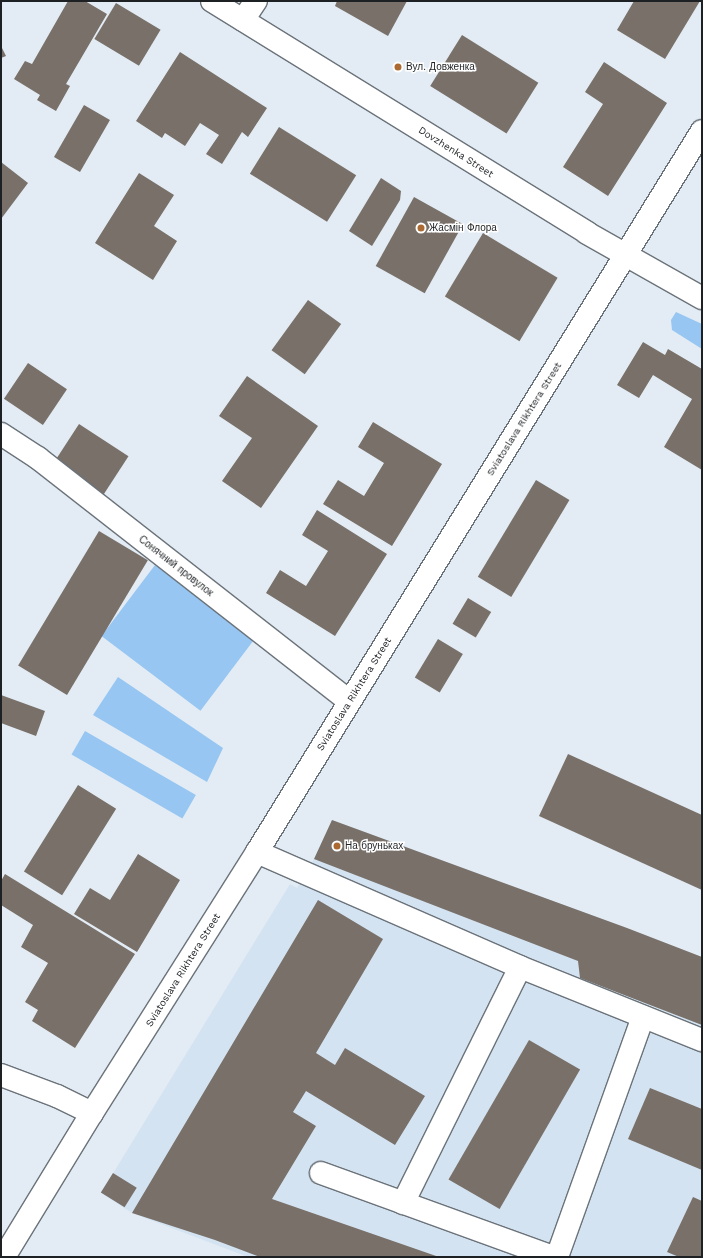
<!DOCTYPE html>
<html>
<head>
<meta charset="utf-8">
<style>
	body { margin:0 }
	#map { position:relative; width:703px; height:1258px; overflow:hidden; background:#e3ecf4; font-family:"Work Sans",sans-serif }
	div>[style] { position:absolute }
	.built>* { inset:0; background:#d4e3f1 }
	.green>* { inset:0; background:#96c6f1; transform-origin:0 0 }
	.building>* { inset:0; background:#787069; transform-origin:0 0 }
	.roads { filter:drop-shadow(1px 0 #6b737a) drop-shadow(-1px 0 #6b737a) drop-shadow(0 1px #6b737a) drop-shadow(0 -1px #6b737a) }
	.minor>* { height:22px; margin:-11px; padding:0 11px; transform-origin:11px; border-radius:11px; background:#fff }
	.dots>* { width:11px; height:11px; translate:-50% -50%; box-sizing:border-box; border:2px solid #fff; border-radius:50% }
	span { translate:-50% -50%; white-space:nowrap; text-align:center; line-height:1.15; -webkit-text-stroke:3px #fff; paint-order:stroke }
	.poi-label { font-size:10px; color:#1e2124 }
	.left { translate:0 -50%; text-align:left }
	.street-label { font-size:10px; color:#1e2124 }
	.frame { position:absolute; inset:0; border:2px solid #1e2124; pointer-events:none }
</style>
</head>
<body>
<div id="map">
	<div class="built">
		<i style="clip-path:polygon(332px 820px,627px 928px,702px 957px,702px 1257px,248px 1257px,132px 1213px,101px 1193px,290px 884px,297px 888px,314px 859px)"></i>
	</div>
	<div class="green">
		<i style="clip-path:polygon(676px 312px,702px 324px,702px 349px,672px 330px,671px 320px)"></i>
		<i style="left:155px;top:565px;width:124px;height:89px;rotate:37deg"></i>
		<i style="clip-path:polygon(118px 677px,223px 748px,207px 782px,93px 715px)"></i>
		<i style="left:85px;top:731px;width:128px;height:27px;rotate:30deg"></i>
	</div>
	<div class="building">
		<i style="clip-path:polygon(68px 1px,85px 1px,107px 14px,66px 84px,70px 86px,56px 111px,37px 100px,40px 95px,14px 79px,25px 61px,32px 64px)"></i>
		<i style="clip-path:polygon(337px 1px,407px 1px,388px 36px,335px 6px)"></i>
		<i style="clip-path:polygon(634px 1px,700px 1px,665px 59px,617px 30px)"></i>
		<i style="left:116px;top:3px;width:52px;height:42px;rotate:31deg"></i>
		<i style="left:462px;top:35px;width:90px;height:60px;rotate:32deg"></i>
		<i style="clip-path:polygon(1px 46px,6px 56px,1px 58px)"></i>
		<i style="clip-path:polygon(180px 52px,267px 108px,248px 137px,242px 132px,222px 164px,206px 154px,219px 135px,200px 123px,185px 146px,165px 133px,162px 138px,136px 121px)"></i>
		<i style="clip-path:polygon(604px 62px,667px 103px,608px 196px,563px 167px,603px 104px,585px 92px)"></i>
		<i style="left:84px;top:105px;width:30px;height:60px;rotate:30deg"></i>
		<i style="left:279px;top:127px;width:91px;height:55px;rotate:32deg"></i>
		<i style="clip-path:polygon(1px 162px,28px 183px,1px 219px)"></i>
		<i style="clip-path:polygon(139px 173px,174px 195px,154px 226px,177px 241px,153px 280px,95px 243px)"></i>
		<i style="clip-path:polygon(381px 178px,401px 191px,400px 200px,372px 246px,349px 231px)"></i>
		<i style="left:414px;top:197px;width:56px;height:79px;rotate:29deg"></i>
		<i style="left:483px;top:233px;width:87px;height:74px;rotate:31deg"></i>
		<i style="left:308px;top:300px;width:41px;height:62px;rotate:36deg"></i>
		<i style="clip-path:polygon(643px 342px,665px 355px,668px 349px,702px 369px,702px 470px,664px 447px,692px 399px,653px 375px,639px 398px,617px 385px)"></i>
		<i style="left:28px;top:363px;width:47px;height:43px;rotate:34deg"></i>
		<i style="clip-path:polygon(247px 376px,318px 426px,261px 508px,222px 481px,252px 438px,219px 416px)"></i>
		<i style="clip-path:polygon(373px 422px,442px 464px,392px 546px,323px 504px,338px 480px,364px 496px,384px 463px,358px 447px)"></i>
		<i style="left:79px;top:424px;width:59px;height:46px;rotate:33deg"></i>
		<i style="left:536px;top:480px;width:39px;height:113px;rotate:31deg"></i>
		<i style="clip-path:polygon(317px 510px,387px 554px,335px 636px,266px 593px,280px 570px,306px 586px,328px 551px,302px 535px)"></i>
		<i style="left:99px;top:531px;width:57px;height:157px;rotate:31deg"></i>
		<i style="left:468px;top:598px;width:27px;height:30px;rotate:31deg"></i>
		<i style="left:438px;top:639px;width:29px;height:45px;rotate:31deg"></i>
		<i style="clip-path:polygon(1px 695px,45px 711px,36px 736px,1px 723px)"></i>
		<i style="clip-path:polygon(568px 754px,702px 815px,702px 890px,539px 816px)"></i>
		<i style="left:78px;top:785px;width:45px;height:102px;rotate:32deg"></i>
		<i style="clip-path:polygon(332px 820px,627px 928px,702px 957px,702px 1025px,580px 978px,578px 961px,314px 859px)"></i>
		<i style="clip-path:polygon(138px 854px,180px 880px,137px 952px,74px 914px,90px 888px,110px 900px)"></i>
		<i style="clip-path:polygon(5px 874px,135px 954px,75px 1048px,32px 1021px,38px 1010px,25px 1002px,48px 963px,21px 947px,33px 925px,1px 905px,1px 881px)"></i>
		<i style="clip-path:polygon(318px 900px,383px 939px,316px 1053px,335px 1065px,345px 1048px,425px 1096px,395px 1145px,306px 1091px,293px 1112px,316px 1126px,272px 1199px,439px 1257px,260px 1257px,215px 1240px,132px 1213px)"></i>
		<i style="left:529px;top:1040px;width:59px;height:161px;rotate:30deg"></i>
		<i style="clip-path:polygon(650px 1088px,702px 1109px,702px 1170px,628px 1139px)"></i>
		<i style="left:113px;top:1173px;width:28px;height:23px;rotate:32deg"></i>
		<i style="clip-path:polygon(693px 1197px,702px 1201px,702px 1257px,679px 1257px,667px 1252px)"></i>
	</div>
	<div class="roads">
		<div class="minor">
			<i style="left:212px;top:1px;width:441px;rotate:31.7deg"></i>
			<i style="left:587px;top:233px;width:132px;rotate:29.5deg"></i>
			<i style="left:243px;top:20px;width:23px;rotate:-56deg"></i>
			<i style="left:1px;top:434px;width:44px;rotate:33deg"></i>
			<i style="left:38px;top:458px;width:395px;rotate:38deg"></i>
			<i style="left:257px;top:852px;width:287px;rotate:23.6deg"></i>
			<i style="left:520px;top:967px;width:196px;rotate:21.9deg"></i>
			<i style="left:1px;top:1075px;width:60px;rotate:20.6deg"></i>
			<i style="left:57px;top:1096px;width:39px;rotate:26deg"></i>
			<i style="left:321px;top:1173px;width:247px;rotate:19.9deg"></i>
			<i style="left:403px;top:1203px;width:263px;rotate:-63.6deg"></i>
			<i style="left:4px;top:1257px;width:169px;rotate:-58.6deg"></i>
			<i style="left:92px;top:1113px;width:309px;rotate:-57.7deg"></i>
			<i style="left:257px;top:852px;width:847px;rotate:-58.32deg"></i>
			<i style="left:557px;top:1257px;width:255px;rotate:-70.3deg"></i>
		</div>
	</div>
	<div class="dots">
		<i style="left:398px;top:67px;background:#aa6a32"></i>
		<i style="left:421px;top:228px;background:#aa6a32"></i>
		<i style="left:337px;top:846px;background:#aa6a32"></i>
	</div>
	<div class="poi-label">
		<span class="left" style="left:406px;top:67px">Вул. Довженка</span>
		<span class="left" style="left:429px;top:228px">Жасмін Флора</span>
		<span class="left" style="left:345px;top:846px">На бруньках</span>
	</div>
	<div class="street-label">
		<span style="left:456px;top:152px;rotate:32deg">Dovzhenka Street</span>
		<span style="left:524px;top:419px;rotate:-58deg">Sviatoslava Rikhtera Street</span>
		<span style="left:176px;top:566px;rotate:38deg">Сонячний провулок</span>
		<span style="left:354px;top:694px;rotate:-58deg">Sviatoslava Rikhtera Street</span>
		<span style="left:183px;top:970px;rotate:-58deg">Sviatoslava Rikhtera Street</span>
	</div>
	<div class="frame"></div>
</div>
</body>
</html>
